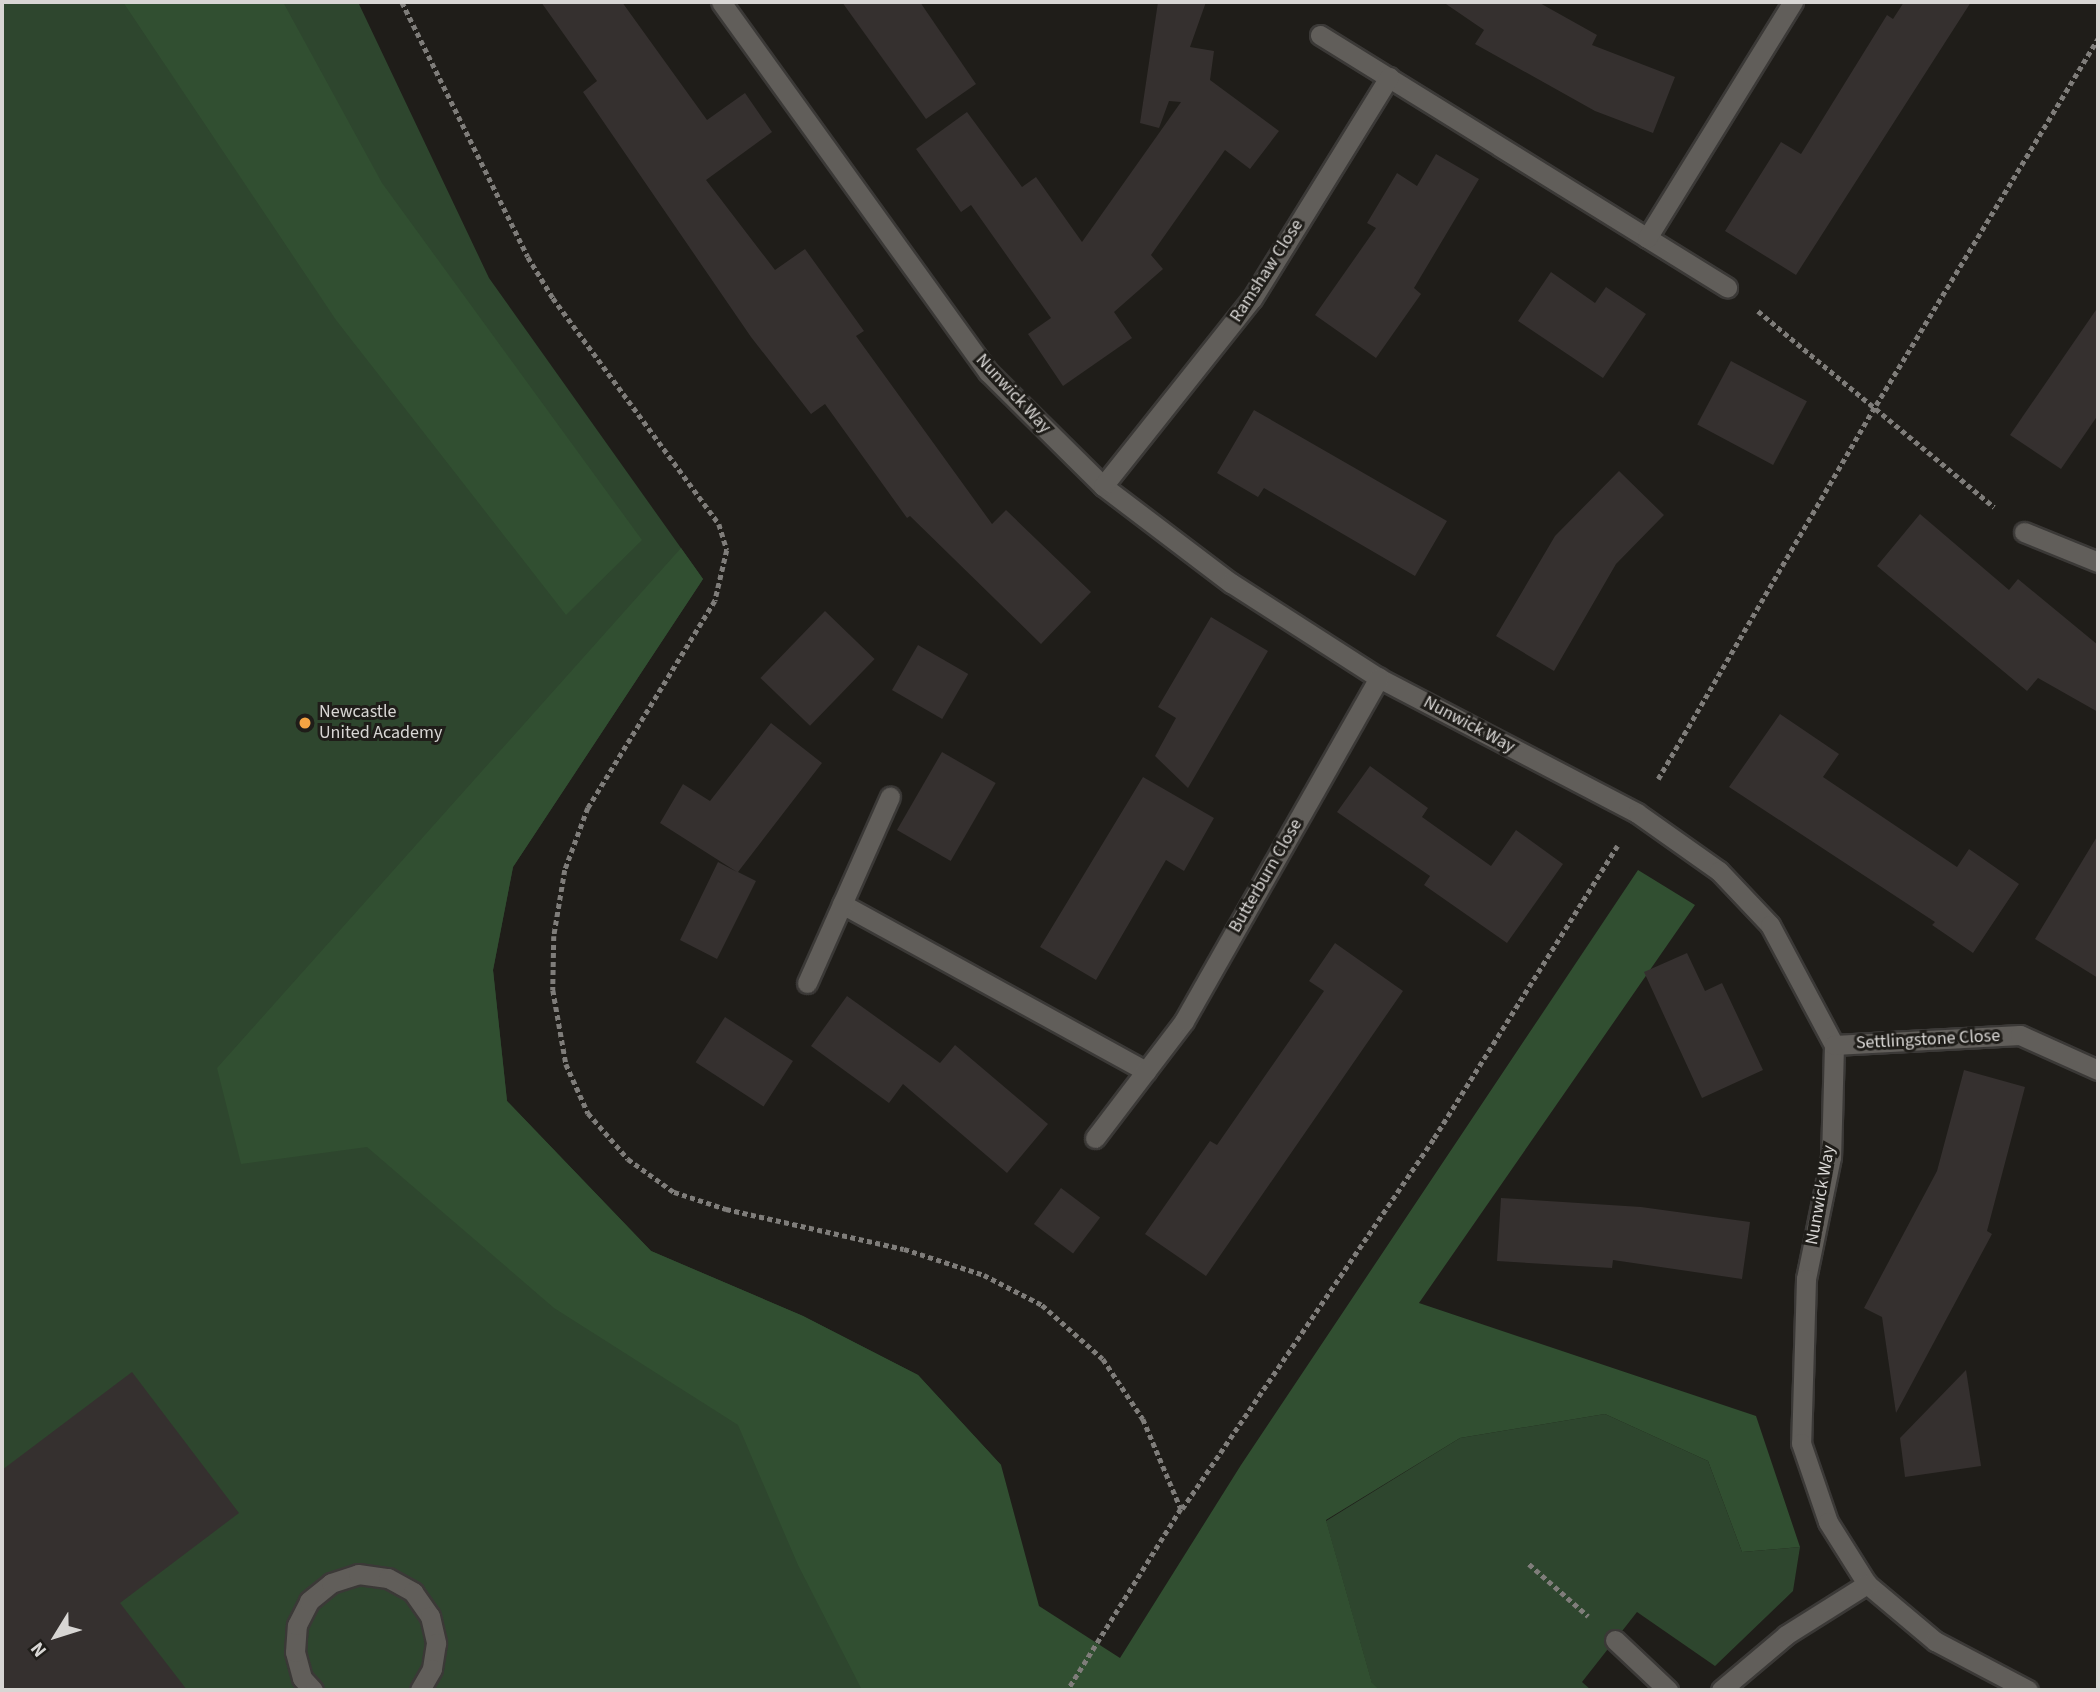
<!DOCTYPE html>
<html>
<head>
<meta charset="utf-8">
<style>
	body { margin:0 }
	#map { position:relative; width:2100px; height:1692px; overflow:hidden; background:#1f1d19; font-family:"Source Sans 3",sans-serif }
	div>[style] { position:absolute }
	.green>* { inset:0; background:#2e462e }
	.forest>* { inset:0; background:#314f31 }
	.building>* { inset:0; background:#35302f; transform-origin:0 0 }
	.path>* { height:4.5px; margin-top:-2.25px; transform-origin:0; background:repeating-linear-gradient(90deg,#7f7d7a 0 5px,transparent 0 8.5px) }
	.roads { filter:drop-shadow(2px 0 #3b3937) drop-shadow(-2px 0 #3b3937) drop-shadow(0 2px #3b3937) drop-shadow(0 -2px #3b3937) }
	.service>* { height:19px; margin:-9.5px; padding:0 9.5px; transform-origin:9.5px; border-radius:9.5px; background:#615e5a }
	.minor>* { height:19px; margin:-9.5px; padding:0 9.5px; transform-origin:9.5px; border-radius:9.5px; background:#615e5a }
	.dots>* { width:19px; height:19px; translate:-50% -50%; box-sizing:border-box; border:4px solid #1f1d19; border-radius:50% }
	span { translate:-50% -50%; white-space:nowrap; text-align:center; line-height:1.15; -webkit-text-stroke:6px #1f1d19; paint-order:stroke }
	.street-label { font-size:18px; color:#d8d6d4 }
	.poi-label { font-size:18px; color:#d8d6d4 }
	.left { translate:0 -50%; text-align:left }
	.frame { position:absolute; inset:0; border:4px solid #d8d6d4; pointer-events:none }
	.north { position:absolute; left:21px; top:1601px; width:70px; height:70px; -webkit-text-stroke:5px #1f1d19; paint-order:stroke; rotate:232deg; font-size:19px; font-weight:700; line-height:28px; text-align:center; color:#d8d6d4 }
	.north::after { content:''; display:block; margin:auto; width:24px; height:32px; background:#d8d6d4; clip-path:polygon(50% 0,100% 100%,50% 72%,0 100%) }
</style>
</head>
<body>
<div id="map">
	<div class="green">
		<i style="clip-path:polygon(2px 2px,358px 2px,489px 278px,703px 579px,513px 867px,493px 970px,507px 1101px,651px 1251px,803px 1316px,918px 1375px,1001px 1465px,994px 1690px,2px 1690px)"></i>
		<i style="clip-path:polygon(1605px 1414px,1708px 1461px,1742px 1552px,1800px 1547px,1793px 1591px,1715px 1666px,1637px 1612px,1582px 1682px,1591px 1690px,1380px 1690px,1372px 1684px,1326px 1521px,1460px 1438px)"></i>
	</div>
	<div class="forest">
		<i style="clip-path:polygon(123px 2px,283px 2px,382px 183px,642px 540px,566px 615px,336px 320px)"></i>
		<i style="clip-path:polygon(681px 548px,703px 579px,513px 867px,493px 970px,507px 1101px,651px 1251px,803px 1316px,918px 1375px,1001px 1465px,1039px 1606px,1120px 1658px,1241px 1465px,1638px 870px,1695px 905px,1419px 1303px,1756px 1416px,1800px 1547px,1742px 1552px,1708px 1461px,1605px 1414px,1460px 1438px,1326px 1520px,1372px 1683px,1380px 1690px,862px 1690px,798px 1565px,738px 1425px,554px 1308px,367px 1147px,241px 1164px,217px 1068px)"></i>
	</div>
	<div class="building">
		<i style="clip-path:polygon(541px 2px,622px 2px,707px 120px,745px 93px,772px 132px,706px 180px,775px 270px,805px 249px,864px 331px,856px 336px,992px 524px,1006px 510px,1091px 592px,1041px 644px,910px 516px,907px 518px,825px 404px,811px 414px,751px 337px,583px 92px,597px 81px)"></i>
		<i style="clip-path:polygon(842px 2px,920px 2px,976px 84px,926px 119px)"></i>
		<i style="clip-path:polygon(1158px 2px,1206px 2px,1190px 47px,1214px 51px,1210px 80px,1279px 131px,1250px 169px,1225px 150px,1151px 255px,1163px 269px,1114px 312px,1132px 338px,1063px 386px,1028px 334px,1051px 318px,971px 205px,961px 212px,916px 149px,967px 112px,1022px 187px,1036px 177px,1082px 242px,1181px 102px,1169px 101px,1159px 128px,1140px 123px)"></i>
		<i style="clip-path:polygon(1443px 2px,1538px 2px,1597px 35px,1592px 45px,1675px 77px,1653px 133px,1595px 111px,1475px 44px,1484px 30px)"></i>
		<i style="clip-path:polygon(1904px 2px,1971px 2px,1796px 275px,1725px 231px,1781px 142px,1801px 154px,1887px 15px,1893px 19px)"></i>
		<i style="clip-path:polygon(1436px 154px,1479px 179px,1414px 288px,1421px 294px,1376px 358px,1315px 315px,1376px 228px,1367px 223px,1397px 173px,1417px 186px)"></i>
		<i style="clip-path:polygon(1551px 272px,1595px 303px,1606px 287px,1646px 314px,1603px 378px,1518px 321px)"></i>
		<i style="clip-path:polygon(2098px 307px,2098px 415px,2061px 469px,2010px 435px)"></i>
		<i style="left:1731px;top:361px;width:86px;height:72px;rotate:28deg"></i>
		<i style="clip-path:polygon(1254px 410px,1447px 521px,1415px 576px,1264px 488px,1258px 497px,1217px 473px)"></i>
		<i style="clip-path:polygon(1619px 471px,1664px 515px,1616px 564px,1554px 671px,1496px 636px,1555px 536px)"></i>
		<i style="clip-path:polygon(1920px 514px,2009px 590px,2018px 579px,2098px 645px,2098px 712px,2038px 678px,2027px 691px,1877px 566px)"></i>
		<i style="left:825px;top:611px;width:69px;height:93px;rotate:44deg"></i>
		<i style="clip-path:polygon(1211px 617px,1268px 651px,1188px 788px,1155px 756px,1176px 718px,1158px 707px)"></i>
		<i style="left:918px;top:645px;width:58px;height:52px;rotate:30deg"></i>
		<i style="clip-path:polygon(1780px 714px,1839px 754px,1823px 777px,1957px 867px,1969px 849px,2019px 884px,1973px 953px,1932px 925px,1935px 922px,1729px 787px)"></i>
		<i style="clip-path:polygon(771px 723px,822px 763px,738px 872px,756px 881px,717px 959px,680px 940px,718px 862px,737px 872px,660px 823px,683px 784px,710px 801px)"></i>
		<i style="left:942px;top:752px;width:62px;height:90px;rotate:30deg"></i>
		<i style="clip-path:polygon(1370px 766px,1428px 808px,1422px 817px,1491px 866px,1516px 830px,1563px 864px,1507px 943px,1424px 885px,1430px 876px,1337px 812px)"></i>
		<i style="clip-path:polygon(1143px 777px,1214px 818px,1184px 871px,1166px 860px,1096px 980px,1040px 947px)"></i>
		<i style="clip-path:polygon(2098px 835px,2098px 978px,2035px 939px)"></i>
		<i style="clip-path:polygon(1335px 943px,1403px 991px,1206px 1276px,1145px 1234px,1210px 1141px,1217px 1145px,1324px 991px,1309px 981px)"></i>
		<i style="clip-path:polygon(1687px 953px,1705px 991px,1722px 983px,1763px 1070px,1702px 1098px,1644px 972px)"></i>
		<i style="clip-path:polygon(847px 996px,940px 1063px,955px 1045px,1048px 1124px,1007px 1173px,903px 1084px,889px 1103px,811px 1046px)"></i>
		<i style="left:725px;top:1017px;width:81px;height:54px;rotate:33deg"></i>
		<i style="clip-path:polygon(1964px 1070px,2025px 1087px,1987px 1231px,1992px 1234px,1896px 1413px,1882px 1317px,1864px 1308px,1937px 1171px)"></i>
		<i style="left:1061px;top:1188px;width:49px;height:45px;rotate:37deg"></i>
		<i style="clip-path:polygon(1501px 1198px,1641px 1207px,1750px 1222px,1742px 1279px,1613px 1260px,1612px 1268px,1497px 1261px)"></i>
		<i style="clip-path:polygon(1966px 1370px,1981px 1466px,1905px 1477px,1900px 1438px)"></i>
		<i style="clip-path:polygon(132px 1372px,239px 1513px,120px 1603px,187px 1690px,2px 1690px,2px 1470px)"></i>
	</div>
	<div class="path">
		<i style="left:402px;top:2px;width:284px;rotate:63.7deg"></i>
		<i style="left:528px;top:257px;width:48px;rotate:58.6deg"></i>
		<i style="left:553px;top:298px;width:280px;rotate:53.7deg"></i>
		<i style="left:719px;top:524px;width:27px;rotate:73deg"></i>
		<i style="left:727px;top:550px;width:52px;rotate:103.2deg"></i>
		<i style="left:715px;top:601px;width:243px;rotate:121.5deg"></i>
		<i style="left:588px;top:808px;width:66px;rotate:110.4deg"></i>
		<i style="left:565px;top:870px;width:67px;rotate:99.5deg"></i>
		<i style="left:554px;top:936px;width:54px;rotate:91.1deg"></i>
		<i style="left:553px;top:990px;width:75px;rotate:80deg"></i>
		<i style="left:566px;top:1064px;width:54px;rotate:65.8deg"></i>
		<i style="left:588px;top:1113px;width:61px;rotate:49deg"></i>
		<i style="left:628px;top:1159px;width:57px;rotate:35.7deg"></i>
		<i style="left:674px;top:1192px;width:55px;rotate:18.1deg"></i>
		<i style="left:726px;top:1209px;width:182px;rotate:12.7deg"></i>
		<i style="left:904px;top:1249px;width:84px;rotate:18deg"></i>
		<i style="left:984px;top:1275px;width:65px;rotate:27.3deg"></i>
		<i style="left:1042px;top:1305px;width:81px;rotate:41.5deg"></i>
		<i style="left:1103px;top:1359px;width:72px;rotate:56.3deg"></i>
		<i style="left:1143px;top:1419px;width:98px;rotate:67.1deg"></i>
		<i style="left:1181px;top:1509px;width:213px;rotate:122deg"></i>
		<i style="left:1758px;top:311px;width:307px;rotate:39.7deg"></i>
		<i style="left:1658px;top:779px;width:433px;rotate:-59.8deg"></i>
		<i style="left:1876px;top:405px;width:428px;rotate:-58.8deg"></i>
		<i style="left:1182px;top:1509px;width:448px;rotate:-55.8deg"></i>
		<i style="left:1434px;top:1138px;width:345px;rotate:-57.9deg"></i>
		<i style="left:1529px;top:1564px;width:79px;rotate:41.4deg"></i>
	</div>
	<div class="roads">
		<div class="service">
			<i style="left:313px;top:1690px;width:16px;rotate:-133deg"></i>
			<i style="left:302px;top:1678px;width:27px;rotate:-105deg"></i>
			<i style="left:295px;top:1652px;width:27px;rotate:-86deg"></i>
			<i style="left:297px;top:1625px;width:27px;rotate:-63deg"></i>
			<i style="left:309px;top:1601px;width:28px;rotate:-39deg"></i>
			<i style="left:331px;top:1583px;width:28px;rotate:-18deg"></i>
			<i style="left:358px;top:1574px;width:30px;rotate:8deg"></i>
			<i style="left:388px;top:1578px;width:29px;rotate:29deg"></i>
			<i style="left:413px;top:1592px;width:29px;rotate:55deg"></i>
			<i style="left:430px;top:1616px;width:28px;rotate:77deg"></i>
			<i style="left:436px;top:1643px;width:26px;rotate:99deg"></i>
			<i style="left:432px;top:1669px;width:24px;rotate:120deg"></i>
		</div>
		<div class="minor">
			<i style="left:721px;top:2px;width:456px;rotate:54.2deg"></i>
			<i style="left:988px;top:372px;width:162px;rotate:44.7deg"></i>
			<i style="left:1103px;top:486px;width:161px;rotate:37.2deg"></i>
			<i style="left:1231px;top:583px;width:176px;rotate:32.7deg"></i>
			<i style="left:1379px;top:678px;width:291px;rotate:27.6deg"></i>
			<i style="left:1637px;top:813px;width:100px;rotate:35.3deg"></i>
			<i style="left:1719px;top:871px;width:74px;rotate:46.6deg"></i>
			<i style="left:1770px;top:925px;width:136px;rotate:61.9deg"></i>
			<i style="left:1834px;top:1045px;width:112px;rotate:91.5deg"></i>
			<i style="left:1831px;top:1157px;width:125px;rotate:101.6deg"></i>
			<i style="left:1806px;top:1279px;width:164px;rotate:91.7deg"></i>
			<i style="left:1801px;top:1443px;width:83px;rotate:71.1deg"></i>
			<i style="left:1828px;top:1522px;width:73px;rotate:57.8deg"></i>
			<i style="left:1867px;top:1584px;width:89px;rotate:40deg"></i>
			<i style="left:1935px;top:1641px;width:105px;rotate:27.8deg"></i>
			<i style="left:1320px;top:35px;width:479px;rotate:31.8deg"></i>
			<i style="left:1647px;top:238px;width:278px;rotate:-58.3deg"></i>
			<i style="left:1103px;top:486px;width:239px;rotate:-51.5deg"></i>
			<i style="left:1252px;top:299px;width:261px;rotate:-58.3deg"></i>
			<i style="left:2024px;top:532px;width:80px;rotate:22.1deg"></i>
			<i style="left:842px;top:904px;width:347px;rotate:28.8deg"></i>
			<i style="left:807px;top:983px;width:204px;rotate:-66deg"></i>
			<i style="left:1834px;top:1045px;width:186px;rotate:-3.1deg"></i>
			<i style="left:2020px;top:1035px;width:85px;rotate:24.2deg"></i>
			<i style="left:1095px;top:1138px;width:147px;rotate:-52.7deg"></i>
			<i style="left:1184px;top:1021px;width:395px;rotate:-60.4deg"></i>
			<i style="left:1615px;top:1640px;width:73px;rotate:43.3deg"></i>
			<i style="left:1721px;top:1690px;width:85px;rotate:-40.2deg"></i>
			<i style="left:1786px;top:1635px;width:96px;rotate:-32.2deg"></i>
		</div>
	</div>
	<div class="dots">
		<i style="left:305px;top:723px;background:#f4a443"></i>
	</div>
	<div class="street-label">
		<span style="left:1267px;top:271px;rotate:-57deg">Ramshaw Close</span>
		<span style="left:1013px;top:394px;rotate:47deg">Nunwick Way</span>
		<span style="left:1469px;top:725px;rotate:28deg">Nunwick Way</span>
		<span style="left:1266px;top:876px;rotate:-60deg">Butterburn Close</span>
		<span style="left:1928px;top:1040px;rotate:-3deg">Settlingstone Close</span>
		<span style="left:1821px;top:1195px;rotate:-80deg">Nunwick Way</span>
	</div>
	<div class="poi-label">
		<span class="left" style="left:319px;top:723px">Newcastle<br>United Academy</span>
	</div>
	<div class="frame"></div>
	<div class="north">N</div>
</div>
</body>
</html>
